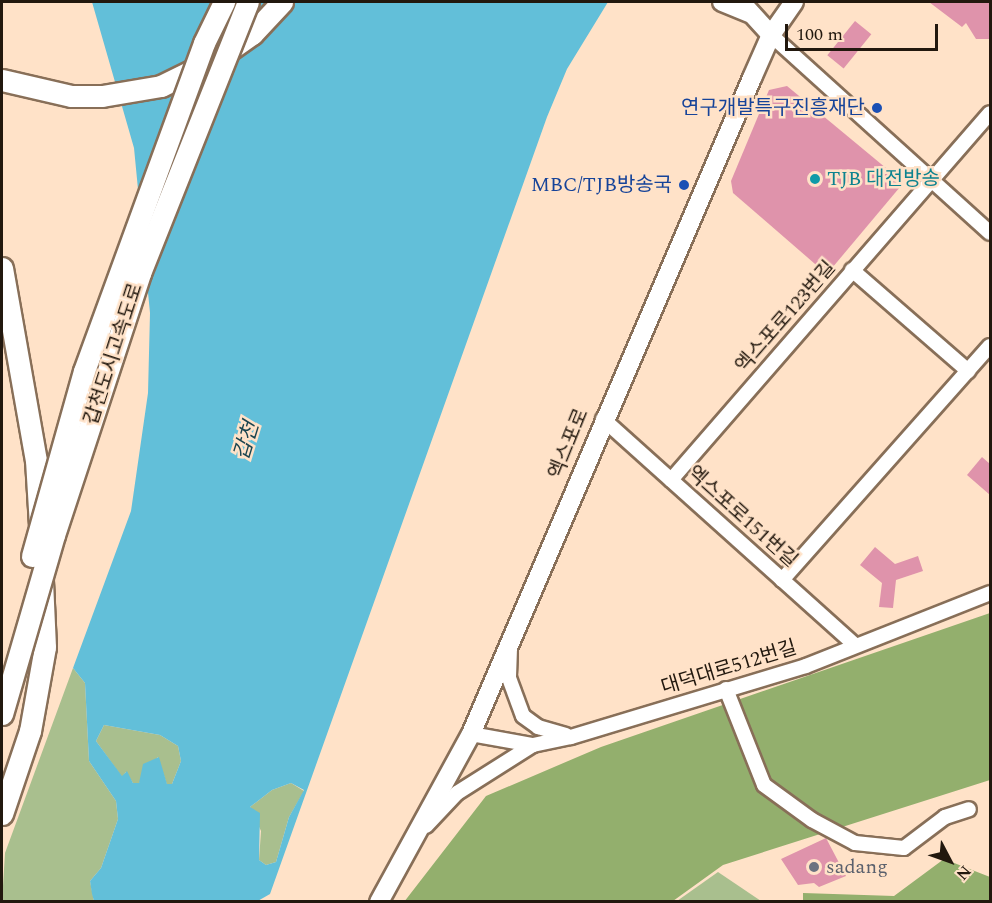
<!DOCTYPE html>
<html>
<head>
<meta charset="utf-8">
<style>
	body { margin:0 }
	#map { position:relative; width:992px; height:903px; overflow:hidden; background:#ffe2c8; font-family:Spectral,"Noto Sans KR",serif }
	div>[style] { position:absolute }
	.green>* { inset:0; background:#a9bf8e }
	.forest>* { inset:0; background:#93af6d }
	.water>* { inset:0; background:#62bfd9 }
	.building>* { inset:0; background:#df93ab; transform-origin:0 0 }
	.roads { filter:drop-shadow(2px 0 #886f58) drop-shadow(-2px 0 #886f58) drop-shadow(0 2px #886f58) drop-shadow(0 -2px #886f58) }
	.minor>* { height:14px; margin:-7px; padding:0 7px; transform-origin:7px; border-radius:7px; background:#fff }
	.major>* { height:18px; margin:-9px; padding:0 9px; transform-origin:9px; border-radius:9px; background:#fff }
	.highway>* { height:21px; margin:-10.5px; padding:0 10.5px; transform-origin:10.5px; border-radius:10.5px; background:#fff }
	.bridges { filter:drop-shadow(2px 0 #886f58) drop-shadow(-2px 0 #886f58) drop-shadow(0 2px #886f58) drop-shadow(0 -2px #886f58) }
	.highway-bridge>* { height:21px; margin:-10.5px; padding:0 10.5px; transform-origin:10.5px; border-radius:10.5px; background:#fff }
	.dots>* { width:16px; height:16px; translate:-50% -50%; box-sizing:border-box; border:3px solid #ffe2c8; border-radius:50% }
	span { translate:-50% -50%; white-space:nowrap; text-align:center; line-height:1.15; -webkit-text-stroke:5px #ffe2c8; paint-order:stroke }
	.transit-label { font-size:20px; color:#164399 }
	.right { translate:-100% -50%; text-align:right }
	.culture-label { font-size:20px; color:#0d838f }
	.left { translate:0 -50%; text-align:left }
	.street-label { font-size:20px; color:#22180e }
	.worship-label { font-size:20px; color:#5b616d }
	.water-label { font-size:21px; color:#1a4550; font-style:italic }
	.frame { position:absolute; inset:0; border:3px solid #22180e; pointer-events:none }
	.north { position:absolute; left:920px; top:831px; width:60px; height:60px; -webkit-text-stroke:4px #ffe2c8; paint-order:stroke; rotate:131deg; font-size:16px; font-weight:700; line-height:24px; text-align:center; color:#22180e }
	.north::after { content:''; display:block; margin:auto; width:21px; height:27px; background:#22180e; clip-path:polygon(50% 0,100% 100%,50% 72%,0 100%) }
	.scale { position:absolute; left:785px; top:24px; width:153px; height:27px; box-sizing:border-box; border:3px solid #22180e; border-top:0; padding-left:8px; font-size:18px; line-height:21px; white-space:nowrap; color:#22180e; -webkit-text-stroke:4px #ffe2c8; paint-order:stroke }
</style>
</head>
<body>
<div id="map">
	<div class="green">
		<i style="clip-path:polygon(73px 668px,85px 683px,89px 761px,116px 801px,118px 819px,101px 868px,90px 881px,94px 901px,2px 902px,5px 853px)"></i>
		<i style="clip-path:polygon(104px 725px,160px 735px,178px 746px,181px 761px,172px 784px,167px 785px,158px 757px,139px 783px,133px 783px,126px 772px,122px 777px,96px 741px)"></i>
		<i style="clip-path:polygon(291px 783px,304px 791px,289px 817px,276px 862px,266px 865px,259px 860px,261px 831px,250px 807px,272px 790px)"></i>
		<i style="clip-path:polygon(718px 872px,761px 901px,677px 901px)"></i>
	</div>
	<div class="forest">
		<i style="clip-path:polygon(990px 613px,990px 780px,723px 865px,673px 901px,404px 902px,486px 796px,601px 747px)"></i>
		<i style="clip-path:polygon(944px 859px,990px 877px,990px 901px,803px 901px,803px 893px,894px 896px)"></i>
	</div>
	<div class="water">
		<i style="clip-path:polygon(evenodd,92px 2px,608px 2px,567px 69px,547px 117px,270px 894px,256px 902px,94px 901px,92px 894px,90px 881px,101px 868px,118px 819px,116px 801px,89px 761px,85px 683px,73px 668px,131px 511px,148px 393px,150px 313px,134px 148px,92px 2px,104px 725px,160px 735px,178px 746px,181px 761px,172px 784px,167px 784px,159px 757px,143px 764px,139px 783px,133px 783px,127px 771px,122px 776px,96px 741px,104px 725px,92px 2px,291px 783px,304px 790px,289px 817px,276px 862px,266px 865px,259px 860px,260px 813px,250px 807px,272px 790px,291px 783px)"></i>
	</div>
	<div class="building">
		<i style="clip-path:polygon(929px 2px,990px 2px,990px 39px,976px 39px,966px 23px,962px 27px)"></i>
		<i style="left:855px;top:21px;width:21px;height:44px;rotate:39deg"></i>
		<i style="clip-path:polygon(787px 86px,898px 178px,900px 187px,832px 268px,822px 270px,733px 193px,731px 181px,769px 90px)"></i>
		<i style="clip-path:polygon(982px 457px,990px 464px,990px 495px,967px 475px)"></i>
		<i style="clip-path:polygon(875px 547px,895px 564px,918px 556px,923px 571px,896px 580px,893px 608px,879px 607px,882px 583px,860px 565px)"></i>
		<i style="clip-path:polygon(826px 838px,846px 876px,819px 887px,814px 883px,798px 885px,781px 859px)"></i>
	</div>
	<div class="roads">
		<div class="minor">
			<i style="left:771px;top:35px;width:295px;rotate:42.1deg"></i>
			<i style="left:852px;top:270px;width:154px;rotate:41deg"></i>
			<i style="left:603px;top:419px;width:338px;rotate:41.9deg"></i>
			<i style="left:671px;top:480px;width:486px;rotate:-49deg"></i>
			<i style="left:782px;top:580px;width:313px;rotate:-48.4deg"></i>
			<i style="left:510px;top:648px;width:30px;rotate:92deg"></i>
			<i style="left:509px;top:678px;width:40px;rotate:69.8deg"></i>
			<i style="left:523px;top:716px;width:19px;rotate:36deg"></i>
			<i style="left:538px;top:727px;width:29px;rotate:16deg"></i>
			<i style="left:726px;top:689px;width:103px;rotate:68.4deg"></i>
			<i style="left:764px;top:785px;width:59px;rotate:36.1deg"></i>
			<i style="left:812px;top:820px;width:49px;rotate:28.1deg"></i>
			<i style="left:855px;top:843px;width:49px;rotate:5.8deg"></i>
			<i style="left:904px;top:848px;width:51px;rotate:-37.1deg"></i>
			<i style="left:945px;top:817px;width:25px;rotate:-18deg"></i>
			<i style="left:471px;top:734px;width:63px;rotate:10.1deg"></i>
			<i style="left:533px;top:745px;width:39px;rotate:-12deg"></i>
			<i style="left:571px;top:737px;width:245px;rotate:-16.8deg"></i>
			<i style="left:806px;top:666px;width:198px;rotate:-21.6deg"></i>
			<i style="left:426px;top:826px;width:45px;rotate:-46.8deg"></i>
			<i style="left:457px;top:793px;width:90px;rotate:-32.3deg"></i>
		</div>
		<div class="major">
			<i style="left:722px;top:2px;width:29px;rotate:22deg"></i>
			<i style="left:741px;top:2px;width:45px;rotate:47.7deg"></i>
			<i style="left:379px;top:902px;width:192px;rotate:-61.3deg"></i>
			<i style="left:471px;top:734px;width:714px;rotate:-66.81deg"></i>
			<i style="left:752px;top:78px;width:47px;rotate:-66.2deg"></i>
			<i style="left:771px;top:35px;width:40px;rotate:-55.1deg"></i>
		</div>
		<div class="highway">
			<i style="left:2px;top:80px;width:71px;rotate:13.1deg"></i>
			<i style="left:71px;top:96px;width:31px"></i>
			<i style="left:102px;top:96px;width:60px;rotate:-9.6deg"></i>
			<i style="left:161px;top:86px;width:64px;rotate:-26.2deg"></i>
			<i style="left:218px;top:58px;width:42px;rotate:-35.2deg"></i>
			<i style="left:252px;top:34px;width:44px;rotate:-46.8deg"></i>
			<i style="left:2px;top:268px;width:195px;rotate:80deg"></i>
			<i style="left:36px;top:460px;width:65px;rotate:86.5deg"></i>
			<i style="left:2px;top:814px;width:88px;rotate:-71.4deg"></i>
			<i style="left:30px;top:731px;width:85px;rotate:-79.9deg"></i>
			<i style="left:45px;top:647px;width:67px;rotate:-92.6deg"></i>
		</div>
	</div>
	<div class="bridges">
		<div class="highway-bridge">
			<i style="left:32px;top:556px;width:192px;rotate:-74.3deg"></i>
			<i style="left:84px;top:371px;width:349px;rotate:-69.9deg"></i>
			<i style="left:204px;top:43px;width:46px;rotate:-64deg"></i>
			<i style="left:2px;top:714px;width:186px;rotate:-73.8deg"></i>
			<i style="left:54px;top:535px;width:276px;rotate:-71.8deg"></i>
			<i style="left:140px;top:273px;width:292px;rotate:-68.3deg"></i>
		</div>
	</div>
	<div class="dots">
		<i style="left:877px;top:108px;background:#1a4fb4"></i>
		<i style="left:815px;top:179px;background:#0f9aa8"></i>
		<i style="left:684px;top:185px;background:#1a4fb4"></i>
		<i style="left:814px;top:867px;background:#6b7280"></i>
	</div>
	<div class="transit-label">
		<span class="right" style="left:865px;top:108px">연구개발특구진흥재단</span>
		<span class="right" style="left:672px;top:185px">MBC/TJB방송국</span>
	</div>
	<div class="culture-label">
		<span class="left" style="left:827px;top:179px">TJB 대전방송</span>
	</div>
	<div class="street-label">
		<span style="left:786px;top:317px;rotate:-49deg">엑스포로123번길</span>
		<span style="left:114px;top:354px;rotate:-72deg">갑천도시고속도로</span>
		<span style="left:569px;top:444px;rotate:-68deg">엑스포로</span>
		<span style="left:742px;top:517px;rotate:42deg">엑스포로151번길</span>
		<span style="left:729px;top:668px;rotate:-17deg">대덕대로512번길</span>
	</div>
	<div class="worship-label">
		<span class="left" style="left:826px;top:867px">sadang</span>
	</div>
	<div class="water-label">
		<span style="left:247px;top:441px;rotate:-73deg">갑천</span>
	</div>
	<div class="frame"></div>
	<div class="north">N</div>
	<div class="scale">100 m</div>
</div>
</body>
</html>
